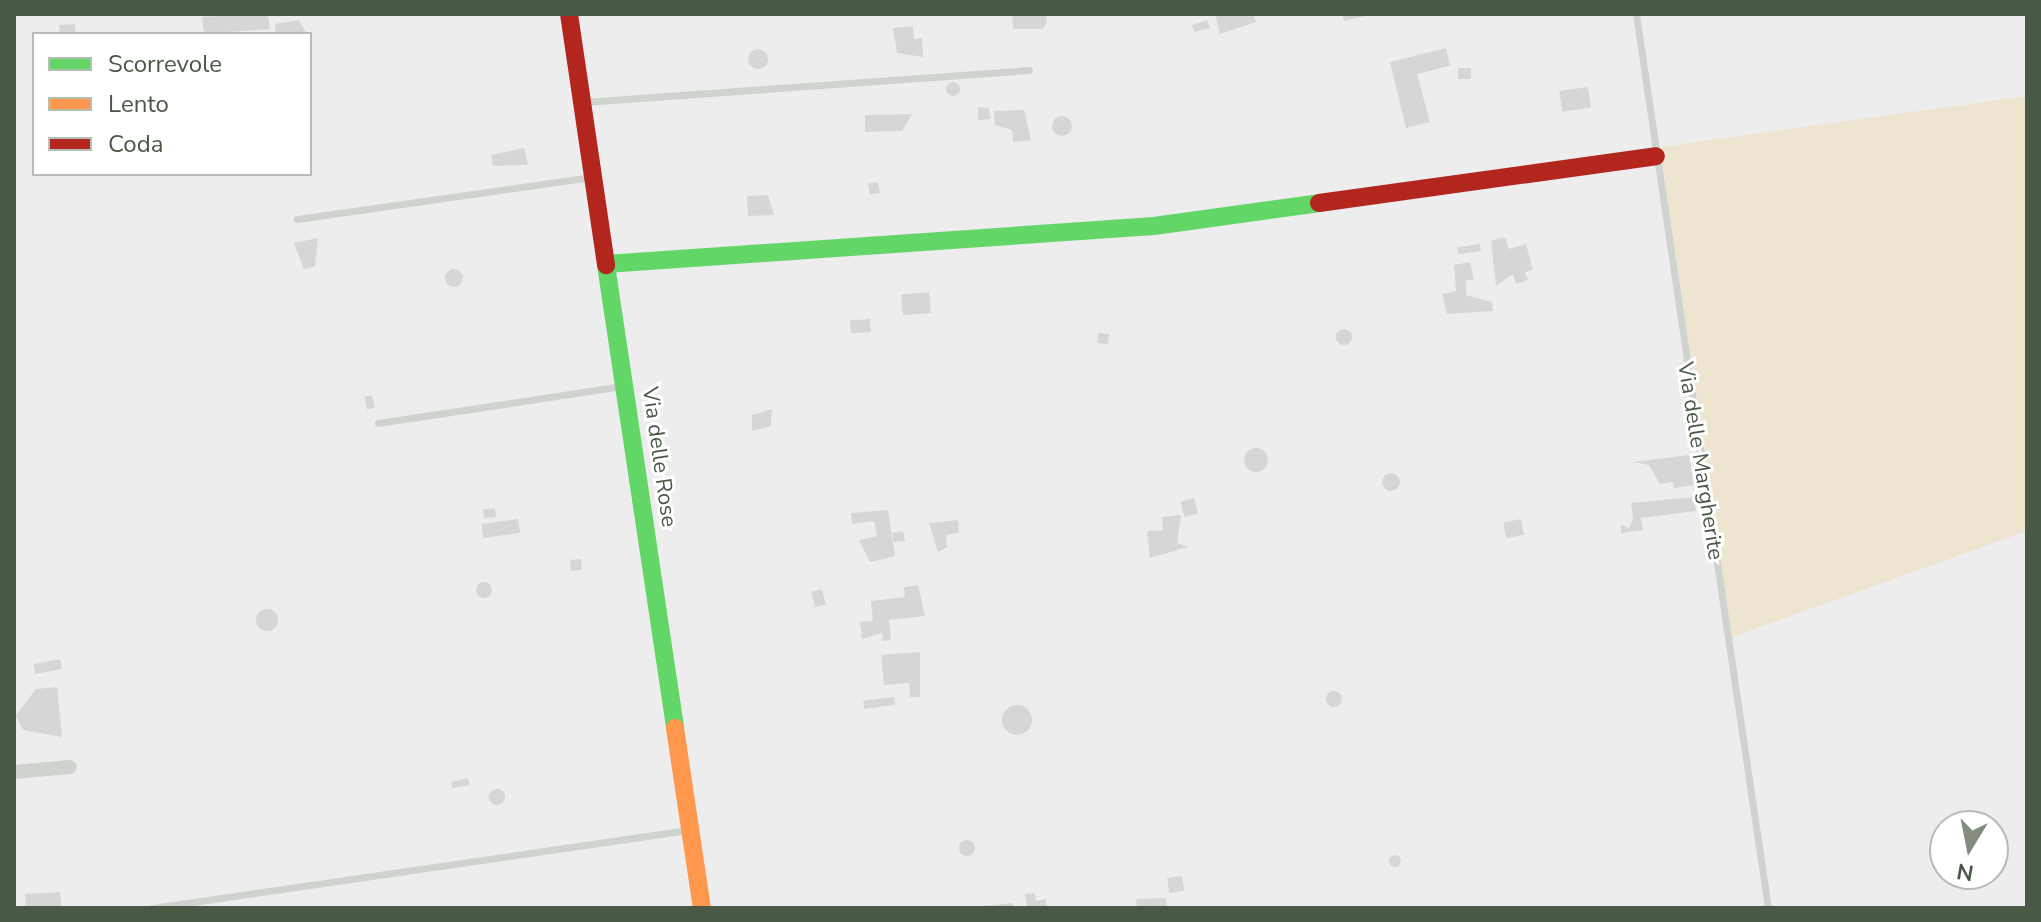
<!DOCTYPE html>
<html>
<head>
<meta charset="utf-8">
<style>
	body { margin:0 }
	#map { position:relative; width:2041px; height:922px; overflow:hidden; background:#ededee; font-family:"Nunito Sans",sans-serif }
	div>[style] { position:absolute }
	.green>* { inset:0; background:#eee5d1 }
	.building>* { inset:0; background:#d5d7d5; transform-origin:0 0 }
	.round { border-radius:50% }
	.lane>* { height:7px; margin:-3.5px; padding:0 3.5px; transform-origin:3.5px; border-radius:3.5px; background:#ced3ce }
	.street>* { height:14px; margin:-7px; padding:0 7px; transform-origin:7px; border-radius:7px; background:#ced3ce }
	.fast>* { height:18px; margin:-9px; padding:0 9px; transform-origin:9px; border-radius:9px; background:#63d668 }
	.slow>* { height:18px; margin:-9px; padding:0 9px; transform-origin:9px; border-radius:9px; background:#ff974d }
	.jam>* { height:18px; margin:-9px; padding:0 9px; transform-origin:9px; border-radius:9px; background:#b3261e }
	span { translate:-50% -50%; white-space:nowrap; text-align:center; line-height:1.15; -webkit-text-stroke:6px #fff; paint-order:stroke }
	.street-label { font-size:22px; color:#495945 }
	.frame { position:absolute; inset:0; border:16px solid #495945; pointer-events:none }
	.legend { position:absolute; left:32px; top:32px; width:280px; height:144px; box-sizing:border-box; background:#fff; border:2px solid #b6bdb5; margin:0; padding:10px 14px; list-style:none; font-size:24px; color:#495945 }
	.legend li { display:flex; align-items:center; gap:16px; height:40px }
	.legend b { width:40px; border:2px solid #b6bdb5 }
	.north { position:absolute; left:1929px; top:810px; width:80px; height:80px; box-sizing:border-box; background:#fff; border:2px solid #b6bdb5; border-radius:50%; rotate:190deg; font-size:22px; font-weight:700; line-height:32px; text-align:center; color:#495945 }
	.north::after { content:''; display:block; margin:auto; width:28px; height:36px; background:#828d80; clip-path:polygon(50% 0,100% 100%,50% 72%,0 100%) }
</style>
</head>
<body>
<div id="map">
	<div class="green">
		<i style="clip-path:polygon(2027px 96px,2027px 531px,1732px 637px,1660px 147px)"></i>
	</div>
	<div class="building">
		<i style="clip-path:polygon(246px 14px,268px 14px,270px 29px,204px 34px,202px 17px)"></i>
		<i style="clip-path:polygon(1012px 14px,1046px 14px,1047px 22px,1043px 29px,1013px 29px)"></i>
		<i style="clip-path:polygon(1215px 14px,1254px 16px,1256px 22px,1220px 34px)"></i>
		<i style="clip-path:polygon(1342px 14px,1369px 14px,1369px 15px,1344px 21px)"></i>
		<i style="clip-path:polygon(299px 20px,307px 34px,276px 34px,275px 24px)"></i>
		<i style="clip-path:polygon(1207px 20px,1210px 28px,1194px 32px,1192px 25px)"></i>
		<i style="clip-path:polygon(75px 24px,76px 34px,60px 34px,59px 25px)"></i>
		<i style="clip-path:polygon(913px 26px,914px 39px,922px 38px,923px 57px,897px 53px,893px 28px)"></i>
		<i style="clip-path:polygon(1446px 48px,1450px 66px,1417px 74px,1430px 122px,1406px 128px,1390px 62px)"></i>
		<i class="round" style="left:748px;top:49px;width:20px;height:20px"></i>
		<i style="left:1458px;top:68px;width:13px;height:11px"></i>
		<i class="round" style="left:946px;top:82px;width:14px;height:14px"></i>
		<i style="left:1588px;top:87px;width:21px;height:29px;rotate:82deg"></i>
		<i style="clip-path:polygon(978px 107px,989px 108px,990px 119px,978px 120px)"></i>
		<i style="clip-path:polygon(1024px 110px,1031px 140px,1013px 142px,1012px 130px,995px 125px,994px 111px)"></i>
		<i style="clip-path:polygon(912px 114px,902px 131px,865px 132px,865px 115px)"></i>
		<i class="round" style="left:1052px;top:116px;width:20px;height:20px"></i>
		<i style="clip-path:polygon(524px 148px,528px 165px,493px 166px,491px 155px)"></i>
		<i style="left:878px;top:182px;width:11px;height:10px;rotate:80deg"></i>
		<i style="clip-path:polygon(768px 195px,774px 215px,748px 216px,747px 196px)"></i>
		<i style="clip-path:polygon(1505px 237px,1509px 249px,1526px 244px,1533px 270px,1525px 272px,1528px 280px,1516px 284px,1513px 274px,1496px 286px,1491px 241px)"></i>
		<i style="clip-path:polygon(318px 238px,315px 267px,304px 269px,294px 243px)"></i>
		<i style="left:1480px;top:244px;width:7px;height:23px;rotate:82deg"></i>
		<i style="clip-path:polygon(1470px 262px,1474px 280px,1466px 280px,1466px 295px,1492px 302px,1493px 311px,1447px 314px,1442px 294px,1456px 291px,1454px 265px)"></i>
		<i class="round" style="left:445px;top:269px;width:18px;height:18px"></i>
		<i style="left:929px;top:292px;width:21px;height:28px;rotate:85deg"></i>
		<i style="left:870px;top:319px;width:13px;height:20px;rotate:86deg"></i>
		<i class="round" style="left:1336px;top:329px;width:16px;height:16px"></i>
		<i style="left:1098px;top:333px;width:11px;height:10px;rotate:5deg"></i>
		<i style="left:372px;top:395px;width:13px;height:8px;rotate:77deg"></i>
		<i style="clip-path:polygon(772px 409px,771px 426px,752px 431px,752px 415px)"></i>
		<i class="round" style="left:1244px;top:448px;width:24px;height:24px"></i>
		<i style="clip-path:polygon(1689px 455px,1694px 485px,1674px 488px,1673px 482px,1660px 484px,1649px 465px,1633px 462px)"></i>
		<i class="round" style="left:1382px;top:473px;width:18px;height:18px"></i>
		<i style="clip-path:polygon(1694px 497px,1696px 511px,1641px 518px,1643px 530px,1621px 533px,1621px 524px,1629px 529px,1633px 519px,1631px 503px)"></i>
		<i style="left:1194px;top:498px;width:16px;height:14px;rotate:75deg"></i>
		<i style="left:495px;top:508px;width:9px;height:12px;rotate:84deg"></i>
		<i style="clip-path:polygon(888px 510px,895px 556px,870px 562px,859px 540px,877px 536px,874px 521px,852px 524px,851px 513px)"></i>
		<i style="clip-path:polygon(1181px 515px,1177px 543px,1188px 547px,1150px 558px,1147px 531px,1163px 530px,1162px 517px)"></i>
		<i style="left:518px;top:519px;width:14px;height:37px;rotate:82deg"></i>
		<i style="left:1521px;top:519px;width:16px;height:18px;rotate:79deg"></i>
		<i style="clip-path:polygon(958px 520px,959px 533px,946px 535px,947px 547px,938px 552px,929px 523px)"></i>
		<i style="clip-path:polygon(903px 531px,905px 541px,894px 542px,892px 533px)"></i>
		<i style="left:581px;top:559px;width:11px;height:11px;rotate:85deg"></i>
		<i class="round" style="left:476px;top:582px;width:16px;height:16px"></i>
		<i style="clip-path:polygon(918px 585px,925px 616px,889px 620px,891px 640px,883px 641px,882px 633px,862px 639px,860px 622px,873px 621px,871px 601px,905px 597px,904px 587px)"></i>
		<i style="left:822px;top:589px;width:16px;height:11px;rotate:76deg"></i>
		<i class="round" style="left:256px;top:609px;width:22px;height:22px"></i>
		<i style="clip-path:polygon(920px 652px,920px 697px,910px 697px,909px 683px,884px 685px,881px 655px)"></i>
		<i style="left:60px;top:659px;width:10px;height:27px;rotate:79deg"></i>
		<i style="clip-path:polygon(57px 687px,62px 737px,23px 730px,16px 715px,36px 689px)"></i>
		<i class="round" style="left:1326px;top:691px;width:16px;height:16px"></i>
		<i style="left:894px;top:697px;width:8px;height:31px;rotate:83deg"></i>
		<i class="round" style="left:1002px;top:705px;width:30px;height:30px"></i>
		<i style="clip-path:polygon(468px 778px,470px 785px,452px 788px,451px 782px)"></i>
		<i class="round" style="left:489px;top:789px;width:16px;height:16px"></i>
		<i class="round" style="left:959px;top:840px;width:16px;height:16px"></i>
		<i class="round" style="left:1389px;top:855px;width:12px;height:12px"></i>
		<i style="left:1182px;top:876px;width:15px;height:15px;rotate:82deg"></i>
		<i style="clip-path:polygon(60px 892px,62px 908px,26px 908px,25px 894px)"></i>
		<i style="clip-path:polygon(1035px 893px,1036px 901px,1046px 899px,1047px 908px,1027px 908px,1025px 894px)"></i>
		<i style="clip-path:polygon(1166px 898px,1167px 908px,1137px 908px,1136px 899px)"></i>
		<i style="clip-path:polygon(1013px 903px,1014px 908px,983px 908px,983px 906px)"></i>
	</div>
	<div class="lane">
		<i style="left:1636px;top:14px;width:904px;rotate:81.6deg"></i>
		<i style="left:584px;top:102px;width:446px;rotate:-4.1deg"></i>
		<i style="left:297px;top:219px;width:298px;rotate:-8.1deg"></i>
		<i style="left:378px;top:423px;width:247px;rotate:-8.6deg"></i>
		<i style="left:152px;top:908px;width:542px;rotate:-8.28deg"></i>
	</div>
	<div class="street">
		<i style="left:14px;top:772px;width:56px;rotate:-5.1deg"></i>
	</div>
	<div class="fast">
		<i style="left:606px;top:264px;width:549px;rotate:-3.97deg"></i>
		<i style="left:1154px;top:226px;width:167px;rotate:-7.9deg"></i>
		<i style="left:606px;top:265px;width:468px;rotate:81.5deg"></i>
	</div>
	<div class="slow">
		<i style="left:675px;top:728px;width:182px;rotate:81.5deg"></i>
	</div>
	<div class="jam">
		<i style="left:569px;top:14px;width:254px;rotate:81.6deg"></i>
		<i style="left:1319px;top:203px;width:340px;rotate:-7.9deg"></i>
	</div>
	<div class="street-label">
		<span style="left:659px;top:457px;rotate:82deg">Via delle Rose</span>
		<span style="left:1700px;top:461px;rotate:81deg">Via delle Margherite</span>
	</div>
	<div class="frame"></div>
	<ul class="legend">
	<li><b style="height:10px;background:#63d668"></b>Scorrevole</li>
	<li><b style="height:10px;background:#ff974d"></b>Lento</li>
	<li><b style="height:10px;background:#b3261e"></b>Coda</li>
	</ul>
	<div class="north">N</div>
</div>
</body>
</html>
